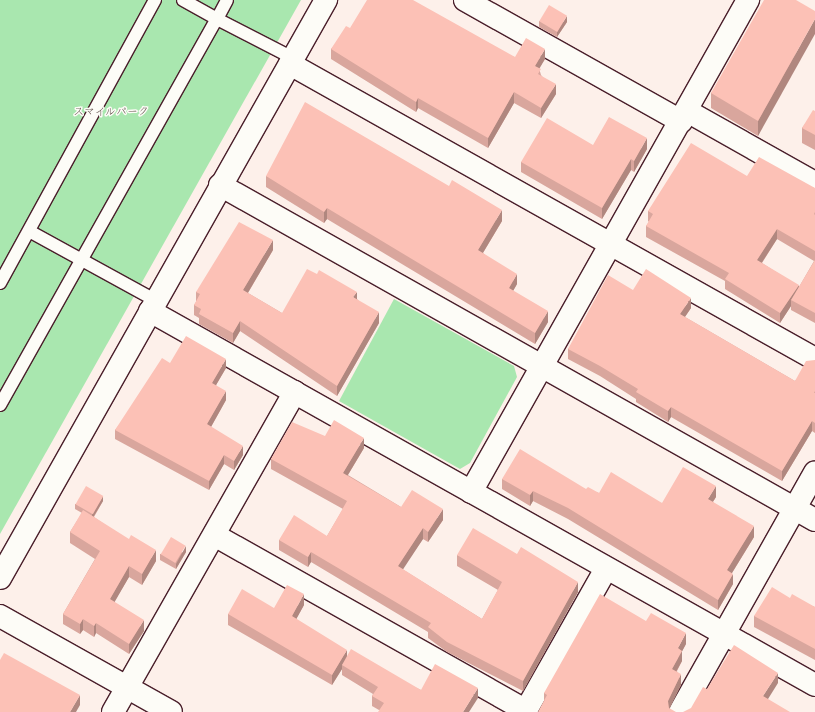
<!DOCTYPE html>
<html>
<head>
<meta charset="utf-8">
<style>
	body { margin:0 }
	#map { position:relative; width:815px; height:712px; overflow:hidden; background:#fdf0ea; font-family:"Playpen Sans","Klee One",sans-serif }
	div>[style] { position:absolute }
	.green>* { inset:0; background:#a9e7af }
	.roads { filter:drop-shadow(1px 0 #4a1f2b) drop-shadow(-1px 0 #4a1f2b) drop-shadow(0 1px #4a1f2b) drop-shadow(0 -1px #4a1f2b) }
	.lane>* { height:12px; margin:-6px; padding:0 6px; transform-origin:6px; border-radius:6px; background:#fdfcf7 }
	.street>* { height:22px; margin:-11px; padding:0 11px; transform-origin:11px; border-radius:11px; background:#fdfcf7 }
	.wall>* { inset:0; background:#d9a69d }
	.shaded-wall>* { inset:0; background:#b0877f }
	.building>* { inset:0; background:#fcc1b6; transform-origin:0 0 }
	span { translate:-50% -50%; white-space:nowrap; text-align:center; line-height:1.15; -webkit-text-stroke:3px #fdfcf7; paint-order:stroke }
	.park-label { font-size:11px; color:#62514c }
</style>
</head>
<body>
<div id="map">
	<div class="green">
		<i style="clip-path:polygon(0 0,301px 0,0 534px)"></i>
		<i style="clip-path:polygon(394px 299px,514px 366px,517px 377px,470px 463px,460px 469px,339px 401px)"></i>
	</div>
	<div class="roads">
		<div class="lane">
			<i style="left:183px;top:0;width:39px;rotate:29deg"></i>
			<i style="left:217px;top:19px;width:21px;rotate:-62deg"></i>
			<i style="left:29px;top:231px;width:144px;rotate:28.7deg"></i>
			<i style="left:0;top:283px;width:323px;rotate:-61.3deg"></i>
			<i style="left:0;top:405px;width:443px;rotate:-60.7deg"></i>
			<i style="left:217px;top:19px;width:85px;rotate:27.2deg"></i>
		</div>
		<div class="street">
			<i style="left:465px;top:0;width:248px;rotate:29.3deg"></i>
			<i style="left:290px;top:64px;width:602px;rotate:29.33deg"></i>
			<i style="left:687px;top:111px;width:147px;rotate:29.4deg"></i>
			<i style="left:220px;top:185px;width:683px;rotate:29.38deg"></i>
			<i style="left:150px;top:311px;width:763px;rotate:29.35deg"></i>
			<i style="left:471px;top:492px;width:565px;rotate:-60.62deg"></i>
			<i style="left:216px;top:536px;width:356px;rotate:29.4deg"></i>
			<i style="left:0;top:578px;width:664px;rotate:-60.58deg"></i>
			<i style="left:0;top:616px;width:196px;rotate:29.3deg"></i>
			<i style="left:113px;top:712px;width:368px;rotate:-60.4deg"></i>
			<i style="left:525px;top:712px;width:164px;rotate:-60.5deg"></i>
			<i style="left:680px;top:712px;width:275px;rotate:-60.6deg"></i>
		</div>
	</div>
	<div class="wall">
		<i style="clip-path:polygon(815px 11px,758px 136px,711px 108px,711px 93px)"></i>
		<i style="clip-path:polygon(539px 21px,567px 22px,557px 37px,539px 27px)"></i>
		<i style="clip-path:polygon(350px 28px,515px 57px,545px 59px,539px 68px,541px 75px,556px 94px,541px 118px,514px 103px,488px 148px,418px 108px,416px 112px,331px 59px,331px 49px)"></i>
		<i style="clip-path:polygon(815px 111px,815px 150px,802px 143px,802px 128px)"></i>
		<i style="clip-path:polygon(593px 145px,647px 149px,634px 172px,631px 170px,602px 219px,521px 172px,521px 162px)"></i>
		<i style="clip-path:polygon(266px 176px,502px 221px,483px 253px,517px 284px,513px 291px,548px 322px,535px 344px,327px 219px,324px 223px,266px 187px)"></i>
		<i style="clip-path:polygon(evenodd,747px 176px,815px 188px,815px 323px,791px 310px,791px 306px,780px 323px,725px 289px,725px 281px,646px 237px,646px 226px,649px 222px,648px 221px,648px 211px,747px 176px,777px 239px,814px 261px,799px 287px,762px 263px,777px 239px)"></i>
		<i style="clip-path:polygon(273px 250px,248px 293px,282px 313px,357px 299px,379px 323px,337px 396px,240px 331px,233px 343px,199px 324px,199px 318px,194px 315px,194px 305px,196px 302px,196px 292px)"></i>
		<i style="clip-path:polygon(633px 290px,691px 308px,685px 317px,795px 381px,815px 360px,815px 433px,812px 431px,782px 481px,671px 417px,668px 422px,636px 402px,636px 399px,600px 376px,568px 359px,568px 349px)"></i>
		<i style="clip-path:polygon(170px 363px,226px 368px,216px 385px,226px 400px,211px 427px,243px 455px,234px 470px,224px 464px,209px 490px,115px 439px,115px 430px)"></i>
		<i style="clip-path:polygon(325px 436px,364px 448px,348px 475px,401px 507px,443px 520px,428px 542px,423px 539px,402px 569px,482px 619px,498px 590px,457px 566px,457px 555px,578px 592px,523px 691px,447px 652px,428px 638px,428px 632px,311px 562px,308px 567px,279px 550px,279px 540px,327px 536px,343px 509px,271px 469px,271px 459px)"></i>
		<i style="clip-path:polygon(502px 479px,586px 489px,599px 493px,662px 503px,716px 497px,713px 502px,754px 537px,732px 573px,733px 584px,718px 610px,568px 519px,533px 501px,530px 506px,502px 489px)"></i>
		<i style="clip-path:polygon(103px 501px,94px 517px,156px 561px,142px 585px,129px 577px,114px 602px,144px 631px,129px 654px,96px 633px,94px 637px,83px 630px,80px 634px,63px 624px,63px 614px,95px 559px,70px 543px,70px 532px,82px 513px,75px 509px,75px 504px)"></i>
		<i style="clip-path:polygon(186px 552px,176px 569px,160px 560px,160px 554px)"></i>
		<i style="clip-path:polygon(790px 598px,815px 607px,815px 660px,754px 627px,754px 616px)"></i>
		<i style="clip-path:polygon(304px 605px,296px 619px,347px 656px,421px 690px,478px 698px,379px 710px,372px 706px,372px 696px,373px 694px,342px 675px,342px 669px,332px 685px,228px 625px,228px 614px)"></i>
		<i style="clip-path:polygon(686px 644px,682px 651px,682px 661px,677px 671px,681px 685px,669px 708px,544px 700px,544px 693px)"></i>
	</div>
	<div class="shaded-wall">
		<i style="clip-path:polygon(567px 16px,567px 22px,557px 37px,557px 32px)"></i>
		<i style="clip-path:polygon(815px 19px,815px 34px,758px 136px,758px 121px)"></i>
		<i style="clip-path:polygon(545px 49px,545px 59px,535px 76px,535px 66px)"></i>
		<i style="clip-path:polygon(556px 84px,556px 94px,541px 118px,541px 108px)"></i>
		<i style="clip-path:polygon(514px 92px,514px 103px,488px 148px,488px 138px)"></i>
		<i style="clip-path:polygon(418px 98px,418px 108px,416px 112px,416px 102px)"></i>
		<i style="clip-path:polygon(647px 138px,647px 149px,634px 172px,634px 161px)"></i>
		<i style="clip-path:polygon(631px 159px,631px 170px,602px 219px,602px 208px)"></i>
		<i style="clip-path:polygon(327px 208px,327px 219px,324px 223px,324px 212px)"></i>
		<i style="clip-path:polygon(502px 210px,502px 221px,478px 261px,478px 250px)"></i>
		<i style="clip-path:polygon(777px 229px,777px 239px,757px 270px,757px 260px)"></i>
		<i style="clip-path:polygon(273px 240px,273px 250px,243px 301px,243px 290px)"></i>
		<i style="clip-path:polygon(517px 274px,517px 284px,509px 298px,509px 288px)"></i>
		<i style="clip-path:polygon(799px 285px,799px 295px,791px 300px,791px 306px,780px 323px,780px 313px)"></i>
		<i style="clip-path:polygon(357px 292px,357px 302px,353px 297px)"></i>
		<i style="clip-path:polygon(691px 298px,691px 308px,680px 324px,680px 314px)"></i>
		<i style="clip-path:polygon(548px 311px,548px 322px,535px 344px,535px 333px)"></i>
		<i style="clip-path:polygon(379px 312px,379px 323px,337px 396px,337px 386px)"></i>
		<i style="clip-path:polygon(240px 321px,240px 331px,233px 343px,233px 333px)"></i>
		<i style="clip-path:polygon(226px 359px,226px 368px,212px 392px,212px 383px)"></i>
		<i style="clip-path:polygon(226px 391px,226px 400px,207px 434px,207px 424px)"></i>
		<i style="clip-path:polygon(671px 407px,671px 417px,668px 422px,668px 411px)"></i>
		<i style="clip-path:polygon(812px 421px,812px 431px,782px 481px,782px 471px)"></i>
		<i style="clip-path:polygon(364px 438px,364px 448px,343px 483px,343px 473px)"></i>
		<i style="clip-path:polygon(243px 446px,243px 455px,234px 470px,234px 461px)"></i>
		<i style="clip-path:polygon(224px 455px,224px 464px,209px 490px,209px 481px)"></i>
		<i style="clip-path:polygon(716px 486px,716px 497px,708px 509px,708px 499px)"></i>
		<i style="clip-path:polygon(533px 491px,533px 501px,530px 506px,530px 495px)"></i>
		<i style="clip-path:polygon(103px 496px,103px 501px,92px 519px,92px 514px)"></i>
		<i style="clip-path:polygon(443px 509px,443px 520px,428px 542px,428px 532px)"></i>
		<i style="clip-path:polygon(754px 526px,754px 537px,727px 581px,727px 570px)"></i>
		<i style="clip-path:polygon(423px 528px,423px 539px,398px 577px,398px 566px)"></i>
		<i style="clip-path:polygon(186px 546px,186px 552px,176px 569px,176px 564px)"></i>
		<i style="clip-path:polygon(156px 550px,156px 561px,142px 585px,142px 574px)"></i>
		<i style="clip-path:polygon(311px 552px,311px 562px,308px 567px,308px 557px)"></i>
		<i style="clip-path:polygon(129px 566px,129px 577px,110px 610px,110px 599px)"></i>
		<i style="clip-path:polygon(733px 574px,733px 584px,718px 610px,718px 600px)"></i>
		<i style="clip-path:polygon(578px 582px,578px 592px,523px 691px,523px 681px)"></i>
		<i style="clip-path:polygon(304px 594px,304px 605px,292px 627px,292px 616px)"></i>
		<i style="clip-path:polygon(83px 619px,83px 630px,80px 634px,80px 624px)"></i>
		<i style="clip-path:polygon(144px 620px,144px 631px,129px 654px,129px 644px)"></i>
		<i style="clip-path:polygon(96px 623px,96px 633px,94px 637px,94px 626px)"></i>
		<i style="clip-path:polygon(686px 633px,686px 644px,678px 659px,678px 648px)"></i>
		<i style="clip-path:polygon(347px 650px,347px 660px,342px 665px,342px 669px,332px 685px,332px 675px)"></i>
		<i style="clip-path:polygon(682px 651px,682px 661px,672px 679px,672px 669px)"></i>
		<i style="clip-path:polygon(778px 673px,778px 683px,763px 707px,763px 696px)"></i>
		<i style="clip-path:polygon(681px 674px,681px 685px,668px 712px,668px 701px)"></i>
		<i style="clip-path:polygon(478px 688px,478px 698px,469px 712px,463px 712px)"></i>
		<i style="clip-path:polygon(80px 695px,80px 705px,76px 712px,70px 712px)"></i>
	</div>
	<div class="building">
		<i style="clip-path:polygon(367px 0,413px 0,515px 57px,526px 38px,545px 49px,535px 66px,541px 69px,538px 74px,556px 84px,541px 108px,514px 92px,488px 138px,418px 98px,416px 102px,331px 49px,346px 26px,350px 28px)"></i>
		<i style="clip-path:polygon(764px 0,796px 0,815px 11px,815px 19px,758px 121px,711px 93px)"></i>
		<i style="left:549px;top:5px;width:21px;height:19px;rotate:31deg"></i>
		<i style="clip-path:polygon(305px 102px,449px 186px,452px 180px,502px 210px,478px 250px,517px 274px,509px 288px,548px 311px,535px 333px,327px 208px,324px 212px,266px 176px)"></i>
		<i style="clip-path:polygon(813px 110px,815px 111px,815px 135px,802px 128px)"></i>
		<i style="clip-path:polygon(609px 117px,647px 138px,634px 161px,631px 159px,602px 208px,521px 162px,547px 118px,593px 145px)"></i>
		<i style="clip-path:polygon(691px 143px,747px 176px,759px 157px,815px 188px,815px 212px,814px 214px,815px 215px,815px 251px,777px 229px,757px 260px,799px 285px,780px 313px,725px 279px,729px 273px,646px 226px,653px 214px,648px 211px)"></i>
		<i style="clip-path:polygon(239px 222px,273px 240px,243px 290px,282px 313px,307px 269px,317px 274px,319px 270px,357px 292px,353px 297px,379px 312px,337px 386px,240px 321px,233px 333px,199px 314px,201px 309px,194px 305px,200px 294px,196px 292px)"></i>
		<i style="clip-path:polygon(815px 260px,815px 313px,791px 300px)"></i>
		<i style="clip-path:polygon(646px 269px,691px 298px,680px 314px,795px 381px,806px 361px,815px 360px,815px 391px,814px 393px,815px 393px,815px 423px,812px 421px,782px 471px,671px 407px,668px 411px,636px 392px,638px 389px,600px 366px,568px 349px,608px 275px,633px 290px)"></i>
		<i style="clip-path:polygon(186px 336px,226px 359px,212px 383px,226px 391px,207px 424px,243px 446px,234px 461px,224px 455px,209px 481px,115px 430px,162px 358px,170px 363px)"></i>
		<i style="clip-path:polygon(334px 420px,364px 438px,343px 473px,401px 507px,412px 490px,443px 509px,428px 532px,423px 528px,398px 566px,482px 619px,502px 582px,457px 555px,473px 528px,517px 554px,521px 547px,578px 582px,523px 681px,447px 642px,428px 627px,431px 623px,311px 552px,308px 557px,279px 540px,294px 515px,327px 536px,347px 501px,271px 459px,292px 422px,325px 436px)"></i>
		<i style="clip-path:polygon(520px 449px,586px 489px,588px 487px,599px 493px,611px 472px,662px 503px,683px 467px,716px 486px,708px 499px,754px 526px,727px 570px,733px 574px,718px 600px,568px 508px,533px 491px,530px 495px,502px 479px)"></i>
		<i style="left:86px;top:486px;width:20px;height:21px;rotate:30deg"></i>
		<i style="clip-path:polygon(83px 510px,129px 539px,131px 535px,156px 550px,142px 574px,129px 566px,110px 599px,144px 620px,129px 644px,96px 623px,94px 626px,83px 619px,80px 624px,63px 614px,100px 551px,70px 532px)"></i>
		<i style="left:171px;top:537px;width:17px;height:20px;rotate:31deg"></i>
		<i style="clip-path:polygon(287px 585px,304px 594px,292px 616px,347px 650px,332px 675px,228px 614px,242px 589px,274px 608px)"></i>
		<i style="clip-path:polygon(772px 587px,790px 598px,792px 594px,815px 607px,815px 649px,754px 616px)"></i>
		<i style="clip-path:polygon(600px 594px,646px 621px,651px 613px,686px 633px,678px 648px,682px 651px,672px 669px,681px 674px,668px 701px,669px 708px,676px 712px,538px 712px,547px 695px,544px 693px)"></i>
		<i style="clip-path:polygon(734px 645px,778px 673px,763px 696px,790px 712px,683px 712px,691px 708px,703px 687px,707px 689px)"></i>
		<i style="clip-path:polygon(351px 649px,421px 690px,435px 664px,478px 688px,463px 712px,378px 712px,384px 703px,372px 696px,378px 687px,342px 665px)"></i>
		<i style="clip-path:polygon(4px 653px,80px 695px,70px 712px,0 712px,0 660px)"></i>
	</div>
	<div class="park-label">
		<span style="left:111px;top:111px">スマイルパーク</span>
	</div>
</div>
</body>
</html>
